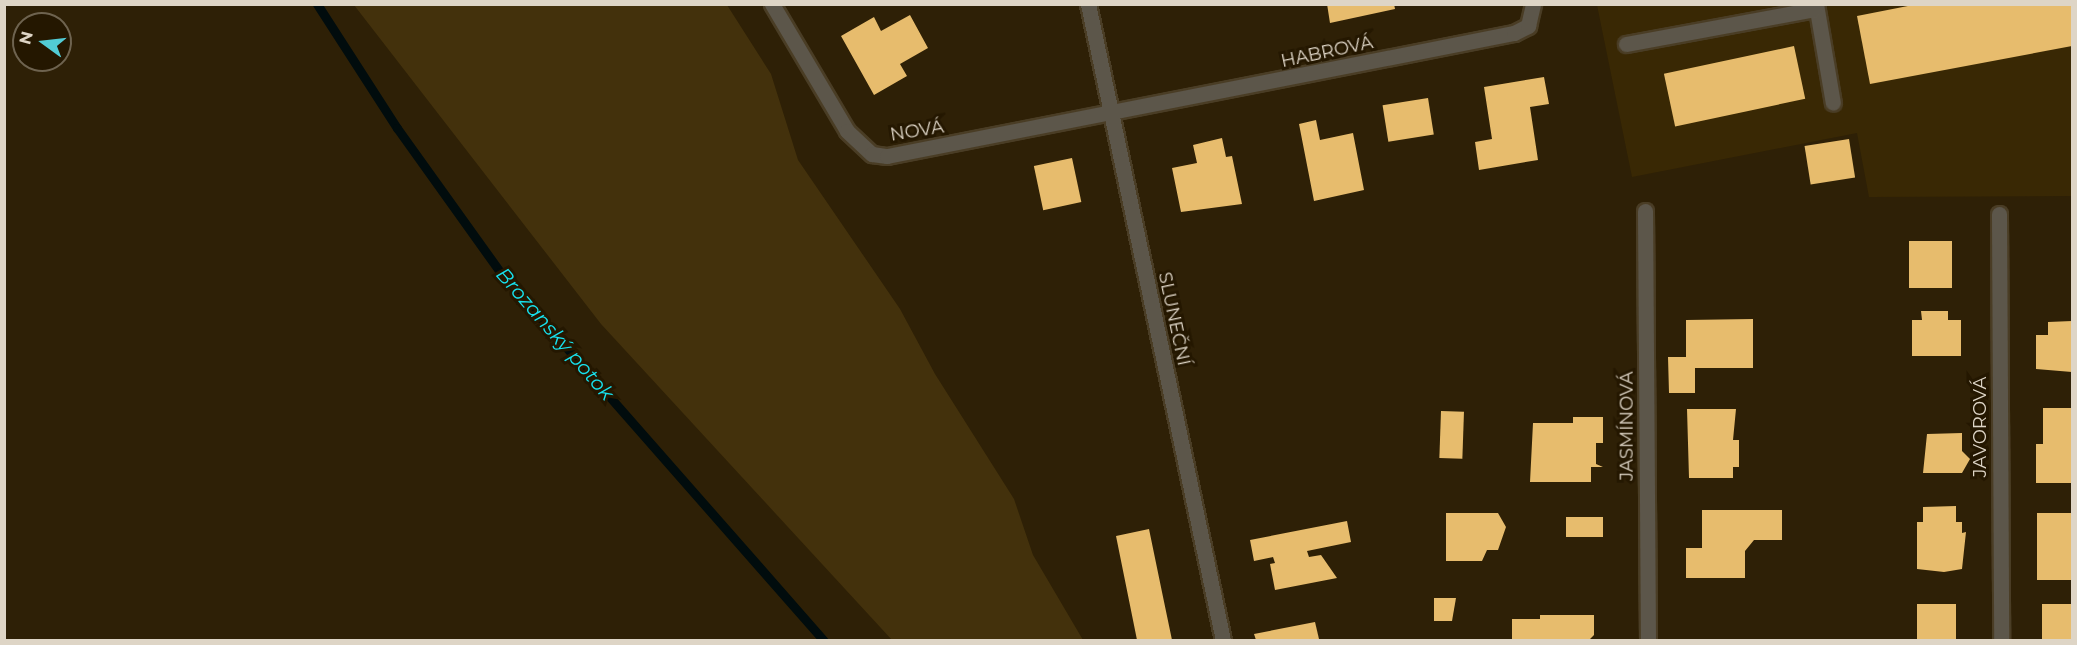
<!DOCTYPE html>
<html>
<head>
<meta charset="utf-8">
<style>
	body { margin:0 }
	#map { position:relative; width:2077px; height:645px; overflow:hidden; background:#2e2006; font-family:Montserrat,sans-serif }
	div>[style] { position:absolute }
	.built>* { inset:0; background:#392804 }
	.green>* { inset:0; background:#43310c }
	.stream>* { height:9px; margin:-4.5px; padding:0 4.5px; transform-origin:4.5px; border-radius:4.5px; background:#010c0d }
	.building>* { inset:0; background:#e7bc6d; transform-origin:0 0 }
	.roads { filter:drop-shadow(2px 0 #4a3d25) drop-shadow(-2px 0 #4a3d25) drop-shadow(0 2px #4a3d25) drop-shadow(0 -2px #4a3d25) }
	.service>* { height:15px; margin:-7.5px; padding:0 7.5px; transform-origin:7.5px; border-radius:7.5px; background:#5c564a }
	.minor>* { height:15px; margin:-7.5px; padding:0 7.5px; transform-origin:7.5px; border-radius:7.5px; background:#5c564a }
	span { translate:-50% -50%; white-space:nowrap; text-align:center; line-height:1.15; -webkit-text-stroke:6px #241700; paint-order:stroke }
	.street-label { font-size:18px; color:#ded5c6 }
	.water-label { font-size:20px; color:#17e3f0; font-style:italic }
	.frame { position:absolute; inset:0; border:6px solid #ded5c6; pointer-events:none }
	.north { position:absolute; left:12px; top:12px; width:60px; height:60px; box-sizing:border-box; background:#241700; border:2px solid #6e634f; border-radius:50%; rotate:285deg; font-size:16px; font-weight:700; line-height:24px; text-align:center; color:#ded5c6 }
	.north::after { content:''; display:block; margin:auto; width:21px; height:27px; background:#52ccd5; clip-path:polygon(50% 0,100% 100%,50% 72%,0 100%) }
</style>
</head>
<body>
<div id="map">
	<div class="built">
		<i style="clip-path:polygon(1597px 5px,2072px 5px,2072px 196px,1869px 197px,1857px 133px,1632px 177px)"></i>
	</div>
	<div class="green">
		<i style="clip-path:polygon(354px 5px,727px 5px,771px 74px,798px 160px,900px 309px,935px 374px,1014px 499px,1033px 555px,1083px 640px,892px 640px,601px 324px)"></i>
	</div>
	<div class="stream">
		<i style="left:317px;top:4px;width:148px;rotate:57.2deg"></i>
		<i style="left:397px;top:128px;width:177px;rotate:54.4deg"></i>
		<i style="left:500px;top:272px;width:490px;rotate:48.7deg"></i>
	</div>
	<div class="building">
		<i style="clip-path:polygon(1327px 4px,1394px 4px,1395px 9px,1330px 23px)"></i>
		<i style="clip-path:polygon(1918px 4px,2072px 4px,2072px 46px,1870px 84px,1857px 16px)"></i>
		<i style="clip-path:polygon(910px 15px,928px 48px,900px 64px,907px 76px,874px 95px,841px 36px,874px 17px,881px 31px)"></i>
		<i style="left:1794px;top:46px;width:54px;height:133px;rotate:78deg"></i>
		<i style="clip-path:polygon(1544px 77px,1549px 104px,1530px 107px,1538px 160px,1479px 170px,1475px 142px,1492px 139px,1484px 87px)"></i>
		<i style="left:1428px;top:98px;width:37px;height:46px;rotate:81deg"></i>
		<i style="clip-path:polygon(1316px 120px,1320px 140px,1353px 133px,1364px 190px,1314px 201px,1299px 124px)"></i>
		<i style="clip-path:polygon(1222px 138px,1226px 157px,1232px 156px,1242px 204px,1181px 212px,1172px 168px,1197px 163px,1193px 145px)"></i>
		<i style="left:1849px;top:139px;width:39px;height:45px;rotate:81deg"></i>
		<i style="left:1072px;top:158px;width:45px;height:39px;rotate:78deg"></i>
		<i style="left:1909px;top:241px;width:43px;height:47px"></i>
		<i style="clip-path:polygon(1921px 311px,1948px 311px,1948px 320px,1961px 320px,1961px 356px,1912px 356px,1912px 320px,1922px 320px)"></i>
		<i style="clip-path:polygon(1753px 319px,1753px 368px,1695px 368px,1695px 393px,1669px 393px,1668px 357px,1686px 357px,1686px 320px)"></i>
		<i style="clip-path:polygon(2072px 321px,2072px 372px,2036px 369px,2036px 335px,2048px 335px,2048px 322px)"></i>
		<i style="clip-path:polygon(2043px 408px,2071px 408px,2072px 483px,2036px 483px,2036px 444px,2043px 444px)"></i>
		<i style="clip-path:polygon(1687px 409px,1736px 409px,1733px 440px,1739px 440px,1739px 467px,1733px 467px,1733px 478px,1689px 478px)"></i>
		<i style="left:1441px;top:411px;width:23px;height:47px;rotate:2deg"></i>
		<i style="clip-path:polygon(1573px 417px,1603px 417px,1603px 443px,1596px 443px,1596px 464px,1603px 467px,1591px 467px,1591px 482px,1530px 482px,1533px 423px,1573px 423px)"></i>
		<i style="clip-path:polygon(1962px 433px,1962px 451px,1970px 459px,1962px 473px,1923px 473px,1927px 434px)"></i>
		<i style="clip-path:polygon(1956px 506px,1956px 522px,1962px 522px,1962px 533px,1966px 532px,1962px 569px,1944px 572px,1917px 569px,1917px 522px,1923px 522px,1923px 507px)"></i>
		<i style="clip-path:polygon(1702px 510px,1782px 510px,1782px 540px,1754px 540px,1745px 551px,1745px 578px,1686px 578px,1686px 548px,1702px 548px)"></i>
		<i style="clip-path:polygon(1446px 513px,1498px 513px,1506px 527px,1498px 550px,1487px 550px,1482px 561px,1446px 561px)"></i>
		<i style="left:2037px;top:513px;width:35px;height:67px"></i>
		<i style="left:1566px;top:517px;width:37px;height:20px"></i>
		<i style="clip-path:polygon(1347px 521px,1351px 542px,1307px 551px,1309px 557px,1321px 555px,1337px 578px,1275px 590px,1270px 564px,1275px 563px,1273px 557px,1254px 561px,1250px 540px)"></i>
		<i style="clip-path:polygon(1149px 529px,1162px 592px,1172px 640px,1137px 640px,1116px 536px)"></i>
		<i style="clip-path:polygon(1434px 598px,1456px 598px,1452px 621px,1434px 621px)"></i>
		<i style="left:1917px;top:604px;width:39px;height:36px"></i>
		<i style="left:2042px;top:604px;width:30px;height:36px"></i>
		<i style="clip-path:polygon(1540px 615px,1594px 615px,1594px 635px,1589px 640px,1512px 640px,1512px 619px,1540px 619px)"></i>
		<i style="clip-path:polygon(1315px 622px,1319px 639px,1256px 640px,1254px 634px)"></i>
	</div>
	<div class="roads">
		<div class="service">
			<i style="left:1816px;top:4px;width:100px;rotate:80.3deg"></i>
			<i style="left:1626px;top:44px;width:191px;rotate:-10.5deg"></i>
		</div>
		<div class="minor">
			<i style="left:772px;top:4px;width:147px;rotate:59.4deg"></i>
			<i style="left:847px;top:131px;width:34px;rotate:43deg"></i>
			<i style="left:872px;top:154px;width:15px;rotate:8deg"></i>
			<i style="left:887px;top:156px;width:639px;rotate:-11.1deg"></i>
			<i style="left:1514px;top:33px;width:16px;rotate:-27deg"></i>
			<i style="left:1528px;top:26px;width:23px;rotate:-77deg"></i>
			<i style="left:1088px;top:4px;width:650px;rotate:78.02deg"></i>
			<i style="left:1645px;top:211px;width:429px;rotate:89.6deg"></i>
			<i style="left:1999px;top:214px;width:426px;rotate:89.7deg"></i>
		</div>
	</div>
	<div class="street-label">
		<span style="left:1327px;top:52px;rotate:-12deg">HABROVÁ</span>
		<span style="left:917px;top:131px;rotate:-9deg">NOVÁ</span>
		<span style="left:1174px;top:319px;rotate:78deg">SLUNEČNÍ</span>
		<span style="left:1627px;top:426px;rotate:-90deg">JASMÍNOVÁ</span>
		<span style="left:1980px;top:427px;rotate:-90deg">JAVOROVÁ</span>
	</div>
	<div class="water-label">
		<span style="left:555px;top:334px;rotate:49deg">Brozanský potok</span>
	</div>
	<div class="frame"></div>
	<div class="north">N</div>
</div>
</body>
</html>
